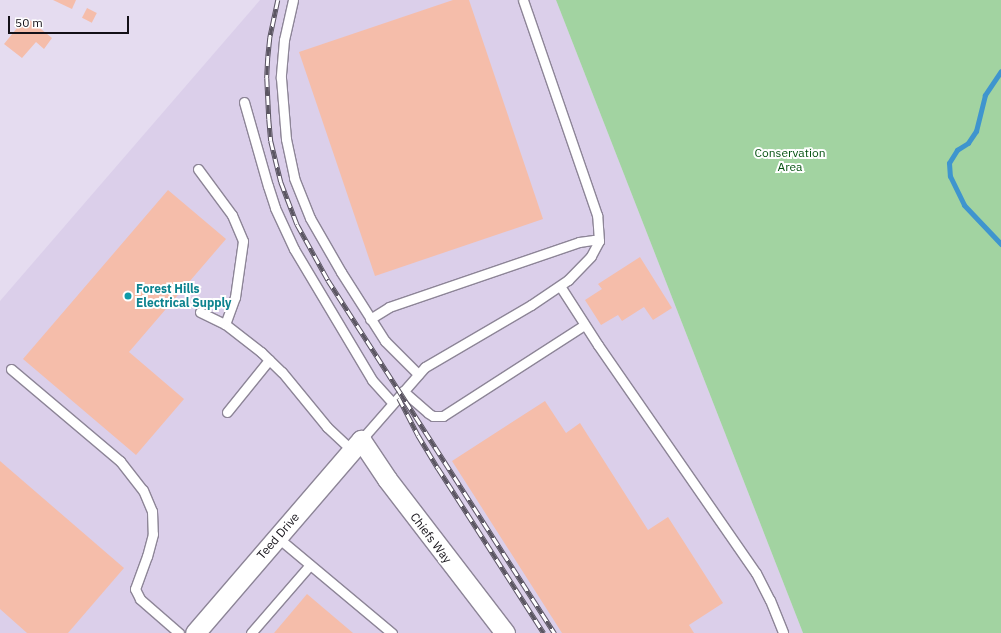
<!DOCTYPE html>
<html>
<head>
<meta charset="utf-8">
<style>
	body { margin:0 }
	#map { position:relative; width:1001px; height:633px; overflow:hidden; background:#e5dcf0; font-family:"IBM Plex Sans",sans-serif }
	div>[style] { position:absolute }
	.built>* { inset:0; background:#dbcfea }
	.green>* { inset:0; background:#a2d3a1 }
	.stream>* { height:5px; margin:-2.5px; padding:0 2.5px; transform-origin:2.5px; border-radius:2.5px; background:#3f95ce }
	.building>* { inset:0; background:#f5bdaa; transform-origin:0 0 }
	.roads { filter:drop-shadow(1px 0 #8d8597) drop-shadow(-1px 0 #8d8597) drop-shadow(0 1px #8d8597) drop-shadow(0 -1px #8d8597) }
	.lane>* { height:9px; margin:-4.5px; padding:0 4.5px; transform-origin:4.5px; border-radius:4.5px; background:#fff }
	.street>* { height:19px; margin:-9.5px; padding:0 9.5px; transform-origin:9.5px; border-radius:9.5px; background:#fff }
	.rail>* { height:4.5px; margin-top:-2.25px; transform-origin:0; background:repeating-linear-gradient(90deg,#fff 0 9px,#5b5662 0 18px); box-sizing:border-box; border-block:1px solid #5b5662 }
	.dots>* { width:11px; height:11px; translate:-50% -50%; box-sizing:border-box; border:2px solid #fff; border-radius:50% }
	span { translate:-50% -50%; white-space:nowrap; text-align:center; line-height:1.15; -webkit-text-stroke:4px #fff; paint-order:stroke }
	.park-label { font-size:12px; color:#045110 }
	.culture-label { font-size:12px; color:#0d838f; font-weight:700 }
	.left { translate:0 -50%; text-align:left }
	.street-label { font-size:12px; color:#131017 }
	.scale { position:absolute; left:8px; top:16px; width:121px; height:18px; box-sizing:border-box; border:2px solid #131017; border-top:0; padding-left:5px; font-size:12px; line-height:14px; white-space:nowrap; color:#131017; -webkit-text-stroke:3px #fff; paint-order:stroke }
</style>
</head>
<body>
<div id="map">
	<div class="built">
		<i style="clip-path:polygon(260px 0,556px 0,803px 633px,0 633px,0 301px)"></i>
	</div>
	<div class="green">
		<i style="clip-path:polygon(556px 0,1001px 0,1001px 633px,803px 633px)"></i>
	</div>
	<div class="stream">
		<i style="left:1001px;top:71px;width:29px;rotate:124deg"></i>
		<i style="left:985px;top:95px;width:37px;rotate:104deg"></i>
		<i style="left:976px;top:131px;width:14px;rotate:124deg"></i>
		<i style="left:968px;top:143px;width:13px;rotate:148deg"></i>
		<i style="left:957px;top:150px;width:15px;rotate:122deg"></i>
		<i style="left:949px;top:163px;width:13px;rotate:86deg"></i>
		<i style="left:950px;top:176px;width:32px;rotate:64deg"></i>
		<i style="left:964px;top:205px;width:54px;rotate:46.5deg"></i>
	</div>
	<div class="building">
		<i style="clip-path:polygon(53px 0,76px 0,72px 9px)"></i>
		<i style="clip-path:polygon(453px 0,469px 0,543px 219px,375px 276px,299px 52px)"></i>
		<i style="left:87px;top:8px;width:11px;height:11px;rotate:27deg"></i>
		<i style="clip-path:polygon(26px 17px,52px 38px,44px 49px,36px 42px,22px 58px,4px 44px)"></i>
		<i style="clip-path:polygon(168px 190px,226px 239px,129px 352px,184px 399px,136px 455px,23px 359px)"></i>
		<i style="clip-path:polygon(640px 257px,672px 308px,653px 320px,644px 307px,622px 321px,618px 315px,601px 325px,585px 300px,602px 289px,598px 284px)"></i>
		<i style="clip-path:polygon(545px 401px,566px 433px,580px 423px,648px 530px,668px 517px,723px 603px,689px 625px,694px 633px,562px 633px,452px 461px)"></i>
		<i style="clip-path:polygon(0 461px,124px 568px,68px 633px,27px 633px,0 609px)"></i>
		<i style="clip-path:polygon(307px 594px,353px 633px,274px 633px)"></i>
	</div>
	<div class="roads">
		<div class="lane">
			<i style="left:293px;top:0;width:41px;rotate:102.7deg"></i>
			<i style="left:284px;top:40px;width:38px;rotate:95deg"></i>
			<i style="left:281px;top:78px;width:61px;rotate:85.3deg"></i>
			<i style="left:286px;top:139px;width:40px;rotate:78deg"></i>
			<i style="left:294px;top:178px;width:43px;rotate:68.2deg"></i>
			<i style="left:310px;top:218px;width:62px;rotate:60.1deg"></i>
			<i style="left:341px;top:272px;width:82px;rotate:57.5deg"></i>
			<i style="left:385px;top:341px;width:47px;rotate:45deg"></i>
			<i style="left:244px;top:102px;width:87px;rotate:74.1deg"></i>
			<i style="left:268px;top:186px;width:23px;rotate:72deg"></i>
			<i style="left:275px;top:208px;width:45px;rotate:65.1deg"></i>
			<i style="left:294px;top:249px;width:152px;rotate:59.2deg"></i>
			<i style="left:372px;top:380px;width:31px;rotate:48deg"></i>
			<i style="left:198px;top:169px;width:57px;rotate:53.5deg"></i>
			<i style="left:232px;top:215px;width:28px;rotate:67deg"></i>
			<i style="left:243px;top:241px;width:57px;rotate:98.1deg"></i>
			<i style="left:235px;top:297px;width:29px;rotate:110deg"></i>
			<i style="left:560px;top:286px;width:70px;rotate:57.2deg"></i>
			<i style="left:598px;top:345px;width:277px;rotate:55.3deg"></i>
			<i style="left:756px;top:573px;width:30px;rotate:63deg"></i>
			<i style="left:770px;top:600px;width:35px;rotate:68deg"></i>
			<i style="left:200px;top:312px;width:28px;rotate:26deg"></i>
			<i style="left:225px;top:324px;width:46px;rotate:37.9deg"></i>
			<i style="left:261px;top:352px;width:29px;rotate:44deg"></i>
			<i style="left:282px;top:372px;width:71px;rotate:50.7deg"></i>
			<i style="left:327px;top:427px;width:34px;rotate:43deg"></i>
			<i style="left:370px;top:319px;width:22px;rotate:-32deg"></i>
			<i style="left:389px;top:307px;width:201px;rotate:-18.9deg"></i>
			<i style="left:579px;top:242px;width:15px;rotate:-8deg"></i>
			<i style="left:594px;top:240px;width:5px;rotate:11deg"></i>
			<i style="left:11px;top:369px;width:143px;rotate:40.2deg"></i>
			<i style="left:120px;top:461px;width:37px;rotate:52deg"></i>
			<i style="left:143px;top:490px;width:23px;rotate:67deg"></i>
			<i style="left:152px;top:511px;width:23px;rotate:88deg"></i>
			<i style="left:153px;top:534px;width:23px;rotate:105deg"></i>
			<i style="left:147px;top:556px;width:35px;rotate:110deg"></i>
			<i style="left:135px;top:589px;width:11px;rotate:63deg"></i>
			<i style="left:140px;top:599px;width:52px;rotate:41.1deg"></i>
			<i style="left:403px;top:391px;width:33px;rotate:41deg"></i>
			<i style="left:428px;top:413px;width:6px;rotate:31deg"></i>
			<i style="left:433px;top:416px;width:10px"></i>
			<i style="left:443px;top:416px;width:168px;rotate:-32.8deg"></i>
			<i style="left:227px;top:412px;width:67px;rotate:-51.1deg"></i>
			<i style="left:361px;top:440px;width:97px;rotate:-48.8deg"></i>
			<i style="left:425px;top:367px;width:123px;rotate:-30.3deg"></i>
			<i style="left:531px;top:305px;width:45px;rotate:-34deg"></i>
			<i style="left:568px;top:280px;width:33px;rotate:-46deg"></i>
			<i style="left:591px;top:256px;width:17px;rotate:-62deg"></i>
			<i style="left:599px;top:241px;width:26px;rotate:-94deg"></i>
			<i style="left:597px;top:215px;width:227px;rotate:-109deg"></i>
			<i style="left:277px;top:537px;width:150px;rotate:39.9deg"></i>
			<i style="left:251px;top:633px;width:90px;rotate:-49.1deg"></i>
		</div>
		<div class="street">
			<i style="left:195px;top:633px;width:255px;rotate:-49.3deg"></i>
			<i style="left:361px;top:440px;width:47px;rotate:56.3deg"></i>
			<i style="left:387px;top:479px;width:194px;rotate:52.5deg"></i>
		</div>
	</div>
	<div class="rail">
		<i style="left:278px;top:0;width:39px;rotate:102deg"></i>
		<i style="left:270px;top:38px;width:19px;rotate:96deg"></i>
		<i style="left:268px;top:57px;width:21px;rotate:93deg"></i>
		<i style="left:267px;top:78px;width:41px;rotate:87.2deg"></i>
		<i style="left:269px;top:119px;width:22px;rotate:85deg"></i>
		<i style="left:271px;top:141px;width:42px;rotate:76.3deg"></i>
		<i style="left:281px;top:182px;width:45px;rotate:69.1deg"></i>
		<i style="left:297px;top:224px;width:64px;rotate:61deg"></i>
		<i style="left:328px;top:280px;width:420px;rotate:57.3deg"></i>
		<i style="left:399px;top:398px;width:42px;rotate:62.8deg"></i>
		<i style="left:418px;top:435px;width:39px;rotate:59deg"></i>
		<i style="left:438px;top:468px;width:196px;rotate:57.3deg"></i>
	</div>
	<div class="dots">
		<i style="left:128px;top:296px;background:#0f9aa8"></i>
	</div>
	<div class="park-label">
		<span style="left:790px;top:160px">Conservation<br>Area</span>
	</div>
	<div class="culture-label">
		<span class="left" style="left:136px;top:296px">Forest Hills<br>Electrical Supply</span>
	</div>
	<div class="street-label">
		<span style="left:278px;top:536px;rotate:-49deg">Teed Drive</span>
		<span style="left:431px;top:538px;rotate:53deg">Chiefs Way</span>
	</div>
	<div class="scale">50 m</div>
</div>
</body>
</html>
